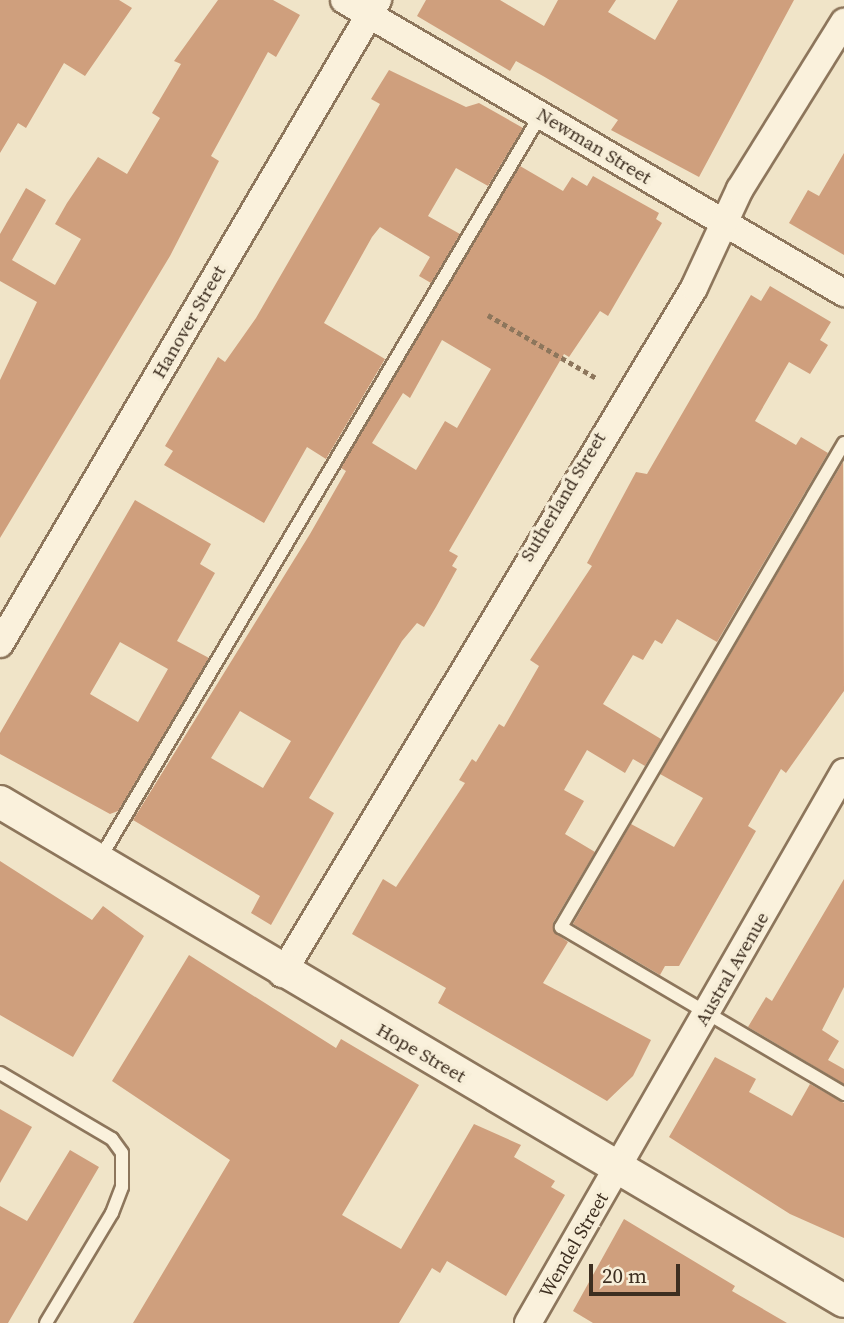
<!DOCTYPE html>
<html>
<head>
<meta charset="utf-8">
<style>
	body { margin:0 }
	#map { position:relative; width:844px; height:1323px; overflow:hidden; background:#f0e4c8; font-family:"Source Serif 4",serif }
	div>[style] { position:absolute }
	.building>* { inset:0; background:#cf9f7d }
	.path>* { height:4.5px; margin-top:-2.25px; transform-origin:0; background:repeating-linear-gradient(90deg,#8d765c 0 5px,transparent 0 8.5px) }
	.roads { filter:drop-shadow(2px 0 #8d765c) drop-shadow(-2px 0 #8d765c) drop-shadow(0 2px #8d765c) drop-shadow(0 -2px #8d765c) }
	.service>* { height:12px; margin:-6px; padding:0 6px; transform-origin:6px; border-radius:6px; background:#faf1dc }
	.minor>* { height:26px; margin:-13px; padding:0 13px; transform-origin:13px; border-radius:13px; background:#faf1dc }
	.tertiary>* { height:32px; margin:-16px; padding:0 16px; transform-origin:16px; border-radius:16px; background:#faf1dc }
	span { translate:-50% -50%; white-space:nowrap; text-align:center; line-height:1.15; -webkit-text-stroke:7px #f7eed8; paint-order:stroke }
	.street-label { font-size:19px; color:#3d2e20 }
	.scale { position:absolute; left:589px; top:1264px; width:91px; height:32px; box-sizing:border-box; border:4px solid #3d2e20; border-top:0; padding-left:9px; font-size:21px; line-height:24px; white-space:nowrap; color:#3d2e20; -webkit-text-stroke:5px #f7eed8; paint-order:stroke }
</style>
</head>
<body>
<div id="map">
	<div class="building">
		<i style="clip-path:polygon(0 0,119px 0,132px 8px,85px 76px,64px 63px,26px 128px,18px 123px,0 153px)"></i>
		<i style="clip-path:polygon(218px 0,273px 0,300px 15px,276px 57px,268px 52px,211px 156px,219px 161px,170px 256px,0 538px,0 380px,37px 302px,0 281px,0 234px,26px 188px,46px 200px,12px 260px,55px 285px,81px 239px,55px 224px,67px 203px,98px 157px,127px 174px,160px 118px,152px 113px,181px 64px,174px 61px)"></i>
		<i style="clip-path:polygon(426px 0,500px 0,544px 26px,558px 0,616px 0,608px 12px,655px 40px,678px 0,794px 0,699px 177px,611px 130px,618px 120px,543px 76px,516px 61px,510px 71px,417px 16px)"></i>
		<i style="clip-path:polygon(389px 70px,466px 107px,479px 103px,523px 128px,488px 186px,456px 168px,428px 216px,460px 234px,431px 283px,419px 276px,430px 257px,380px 227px,372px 237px,324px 323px,385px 359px,326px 459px,307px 447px,264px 523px,164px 465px,173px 451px,165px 446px,218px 357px,225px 362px,256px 318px,380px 104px,371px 99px)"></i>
		<i style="clip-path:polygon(844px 153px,844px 255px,789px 223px,808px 190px,819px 196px)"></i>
		<i style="clip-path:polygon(evenodd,520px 166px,563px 191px,572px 177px,587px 186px,593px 176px,659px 213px,656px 219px,662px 223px,608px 316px,600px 311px,569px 357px,564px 354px,449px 551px,458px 556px,452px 566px,457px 569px,436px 607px,424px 627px,417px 623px,402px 641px,309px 798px,334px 813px,271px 925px,251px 913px,260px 896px,133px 820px,310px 534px,346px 471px,341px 468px,520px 166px,442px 340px,491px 369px,457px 428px,445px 421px,416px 470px,372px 443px,403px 393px,410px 398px,442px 340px,520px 166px,240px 711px,291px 741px,263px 788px,211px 758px,240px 711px)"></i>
		<i style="clip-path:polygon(770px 286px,831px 322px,820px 340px,828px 345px,810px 374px,789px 362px,755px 421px,796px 445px,801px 437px,828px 453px,717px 642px,677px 619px,662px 644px,655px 640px,643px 660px,633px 655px,603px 704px,661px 739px,645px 766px,633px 759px,625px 773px,587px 750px,564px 790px,584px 801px,565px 834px,595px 852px,553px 923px,554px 932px,568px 942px,543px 983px,651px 1040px,633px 1076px,607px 1101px,438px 1003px,446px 988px,352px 934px,383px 879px,396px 887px,465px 783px,459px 780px,472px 759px,476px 762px,499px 724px,504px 727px,539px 666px,530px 660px,592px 566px,587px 563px,636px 472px,647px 474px,751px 295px,761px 301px)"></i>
		<i style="clip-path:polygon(843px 462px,844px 691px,786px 773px,781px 769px,748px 826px,756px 831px,679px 966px,665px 966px,660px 975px,573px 924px,631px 824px,674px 847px,703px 798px,660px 774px)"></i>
		<i style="clip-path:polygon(evenodd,135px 500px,211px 544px,200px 564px,215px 573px,177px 641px,209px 658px,118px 811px,110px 814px,0 754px,0 733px,135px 500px,120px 642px,168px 669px,138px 722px,90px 694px,120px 642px)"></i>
		<i style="clip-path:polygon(0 861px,92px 920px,103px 906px,144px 936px,73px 1057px,0 1015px)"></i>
		<i style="clip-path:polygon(844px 879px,844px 987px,822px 1030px,839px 1041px,828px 1060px,844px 1069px,844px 1084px,748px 1027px,766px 997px,772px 1001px)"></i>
		<i style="clip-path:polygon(189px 955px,336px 1048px,341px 1039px,419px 1085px,342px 1215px,401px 1249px,474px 1124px,521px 1145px,514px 1157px,555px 1181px,551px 1187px,565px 1195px,506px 1296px,447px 1261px,440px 1273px,432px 1268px,399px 1323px,133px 1323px,230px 1160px,112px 1081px)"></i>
		<i style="clip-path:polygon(715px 1057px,756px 1079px,749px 1092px,792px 1116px,810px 1084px,844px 1103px,844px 1238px,790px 1214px,669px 1137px)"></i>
		<i style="clip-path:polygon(0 1109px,32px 1127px,0 1183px)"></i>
		<i style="clip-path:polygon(70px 1150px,99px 1167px,8px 1323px,0 1323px,0 1206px,27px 1221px)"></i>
		<i style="clip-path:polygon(624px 1219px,735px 1286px,732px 1291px,787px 1323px,593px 1323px,573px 1311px)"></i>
	</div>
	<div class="path">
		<i style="left:488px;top:315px;width:127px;rotate:30.2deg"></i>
	</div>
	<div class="roads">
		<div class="service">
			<i style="left:844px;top:443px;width:561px;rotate:120.32deg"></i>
			<i style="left:561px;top:927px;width:329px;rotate:30.5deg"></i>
			<i style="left:99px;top:860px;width:867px;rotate:-59.35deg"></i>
			<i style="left:0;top:1073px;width:130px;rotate:30.5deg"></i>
			<i style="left:112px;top:1139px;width:17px;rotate:54deg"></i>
			<i style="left:122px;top:1153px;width:34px;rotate:90deg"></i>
			<i style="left:122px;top:1187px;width:28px;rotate:111deg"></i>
			<i style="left:112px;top:1213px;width:128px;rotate:121deg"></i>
		</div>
		<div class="minor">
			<i style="left:344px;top:0;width:580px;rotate:30.37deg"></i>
			<i style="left:0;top:644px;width:747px;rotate:-59.59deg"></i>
			<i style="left:282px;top:974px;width:800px;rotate:-59.01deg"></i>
			<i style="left:694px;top:288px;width:109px;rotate:-65.1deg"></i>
			<i style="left:740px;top:189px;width:197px;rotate:-58.1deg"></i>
			<i style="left:528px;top:1323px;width:635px;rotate:-60.17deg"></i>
		</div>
		<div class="tertiary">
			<i style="left:0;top:802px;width:980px;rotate:30.59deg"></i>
		</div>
	</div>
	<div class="street-label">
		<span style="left:594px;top:146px;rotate:31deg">Newman Street</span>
		<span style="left:189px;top:322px;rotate:-60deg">Hanover Street</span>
		<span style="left:563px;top:497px;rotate:-59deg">Sutherland Street</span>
		<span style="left:732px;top:969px;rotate:-60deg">Austral Avenue</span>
		<span style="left:421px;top:1053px;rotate:30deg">Hope Street</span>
		<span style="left:574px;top:1245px;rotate:-60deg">Wendel Street</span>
	</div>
	<div class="scale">20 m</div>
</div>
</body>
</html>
